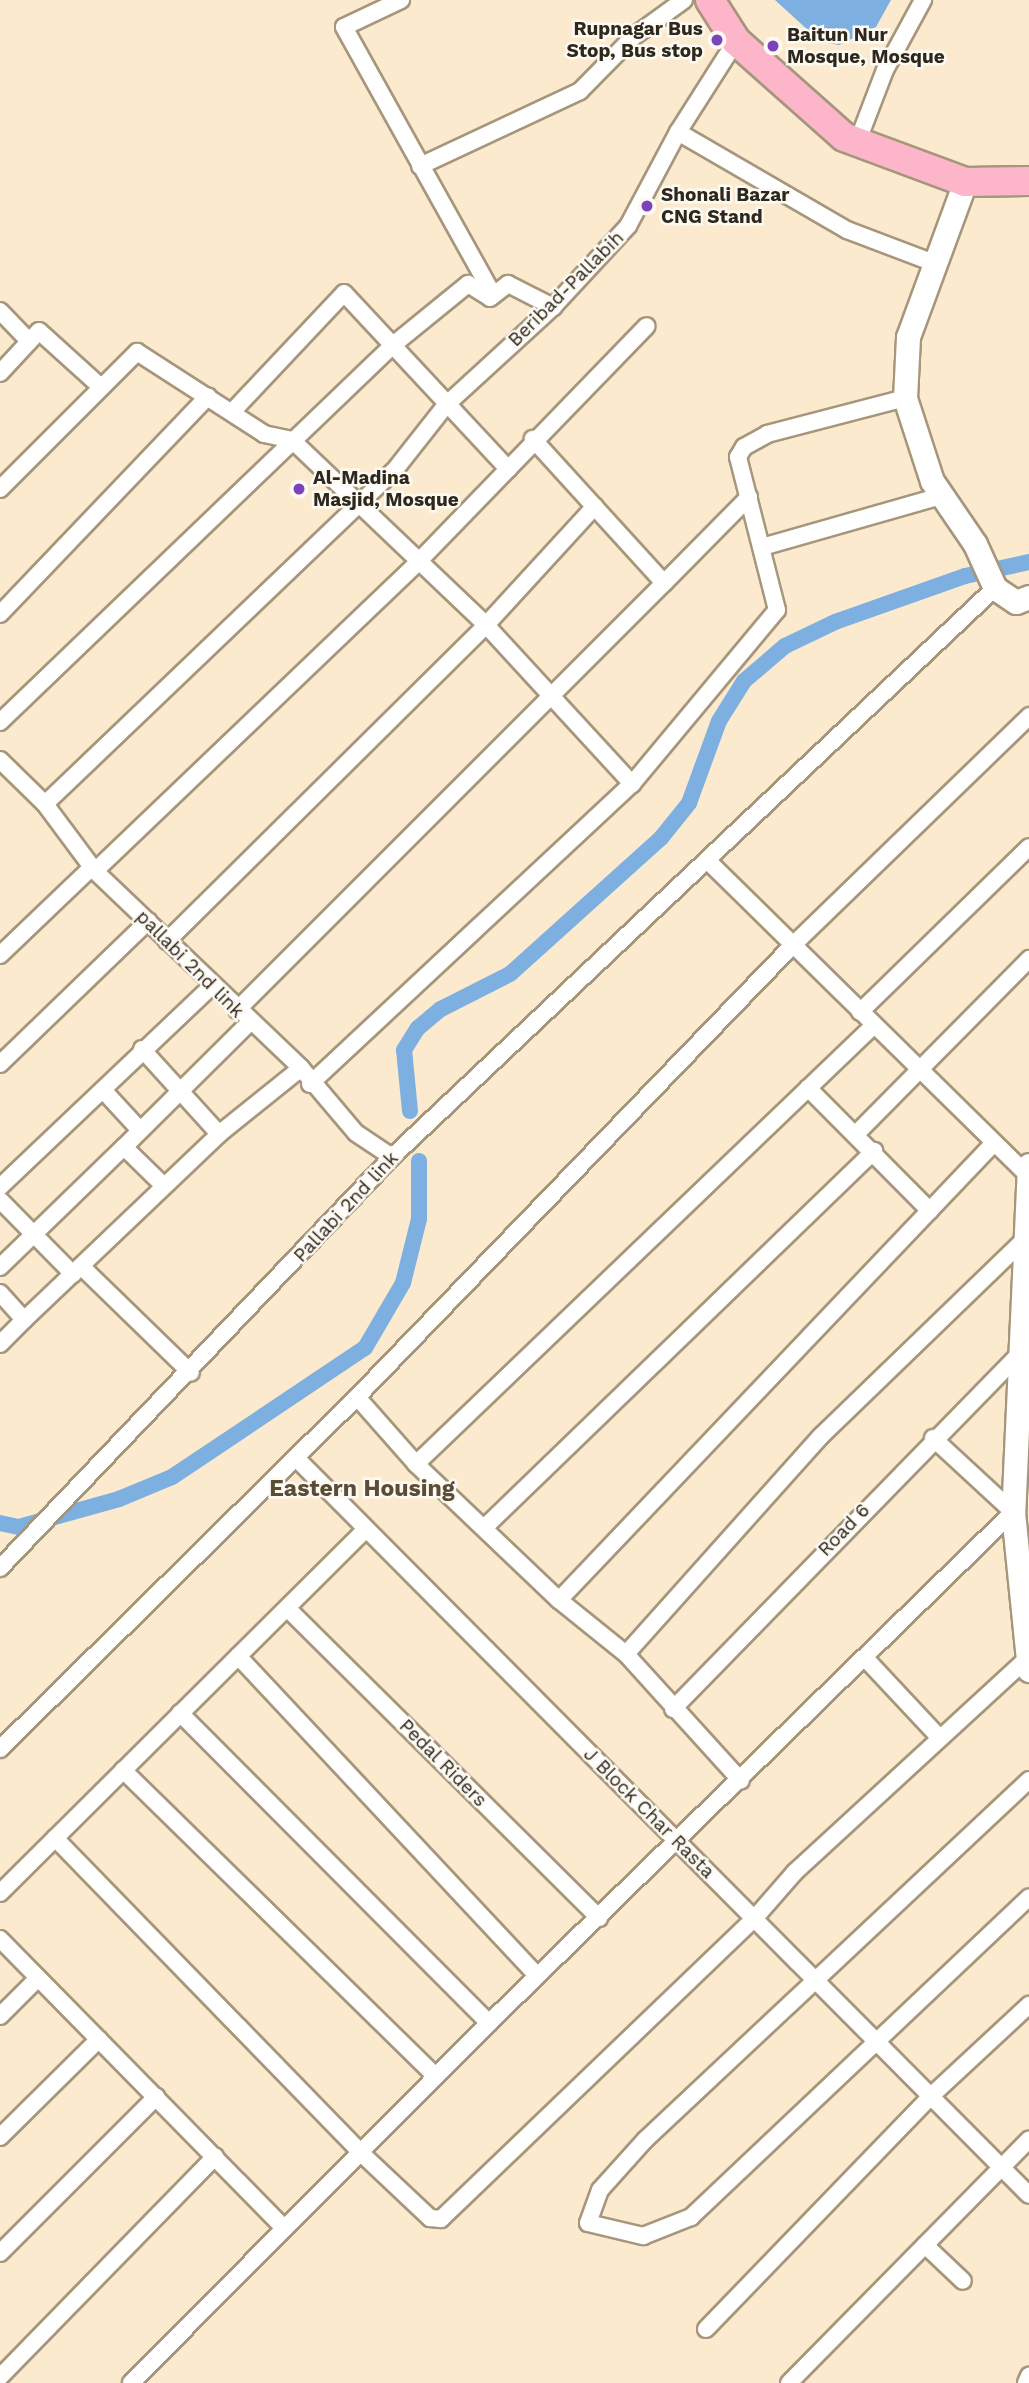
<!DOCTYPE html>
<html>
<head>
<meta charset="utf-8">
<style>
	body { margin:0 }
	#map { position:relative; width:1029px; height:2383px; overflow:hidden; background:#fceace; font-family:"Work Sans",sans-serif }
	div>[style] { position:absolute }
	.water>* { inset:0; background:#7dafe0 }
	.canal>* { height:16px; margin:-8px; padding:0 8px; transform-origin:8px; border-radius:8px; background:#7dafe0 }
	.roads { filter:drop-shadow(2px 0 #a6967c) drop-shadow(-2px 0 #a6967c) drop-shadow(0 2px #a6967c) drop-shadow(0 -2px #a6967c) }
	.street>* { height:16px; margin:-8px; padding:0 8px; transform-origin:8px; border-radius:8px; background:#fff }
	.secondary>* { height:23px; margin:-11.5px; padding:0 11.5px; transform-origin:11.5px; border-radius:11.5px; background:#fff }
	.highway>* { height:28px; margin:-14px; padding:0 14px; transform-origin:14px; border-radius:14px; background:#fdb5ca }
	.dots>* { width:19px; height:19px; translate:-50% -50%; box-sizing:border-box; border:4px solid #fdf9f3; border-radius:50% }
	span { translate:-50% -50%; white-space:nowrap; text-align:center; line-height:1.15; -webkit-text-stroke:5px #fdf9f3; paint-order:stroke }
	.poi-label { font-size:19px; color:#2d271c; font-weight:700 }
	.right { translate:-100% -50%; text-align:right }
	.left { translate:0 -50%; text-align:left }
	.street-label { font-size:19px; color:#2d271c }
	.quarter-label { font-size:23px; color:#5b4c35; font-weight:700 }
</style>
</head>
<body>
<div id="map">
	<div class="water">
		<i style="clip-path:polygon(775px 0,891px 0,876px 27px,839px 45px,821px 42px)"></i>
	</div>
	<div class="canal">
		<i style="left:410px;top:1111px;width:61px;rotate:-95.6deg"></i>
		<i style="left:404px;top:1050px;width:26px;rotate:-58deg"></i>
		<i style="left:418px;top:1028px;width:30px;rotate:-40deg"></i>
		<i style="left:441px;top:1009px;width:77px;rotate:-26.9deg"></i>
		<i style="left:510px;top:974px;width:203px;rotate:-42deg"></i>
		<i style="left:661px;top:838px;width:45px;rotate:-51.3deg"></i>
		<i style="left:689px;top:803px;width:87px;rotate:-69.9deg"></i>
		<i style="left:719px;top:721px;width:47px;rotate:-58deg"></i>
		<i style="left:744px;top:681px;width:54px;rotate:-40.5deg"></i>
		<i style="left:785px;top:646px;width:55px;rotate:-25.6deg"></i>
		<i style="left:835px;top:622px;width:138px;rotate:-19.5deg"></i>
		<i style="left:965px;top:576px;width:66px;rotate:-12.3deg"></i>
		<i style="left:0;top:1523px;width:19px;rotate:12deg"></i>
		<i style="left:19px;top:1527px;width:104px;rotate:-15.6deg"></i>
		<i style="left:119px;top:1499px;width:57px;rotate:-22.5deg"></i>
		<i style="left:172px;top:1477px;width:232px;rotate:-33.8deg"></i>
		<i style="left:365px;top:1348px;width:75px;rotate:-59.7deg"></i>
		<i style="left:403px;top:1283px;width:66px;rotate:-76deg"></i>
		<i style="left:419px;top:1219px;width:58px;rotate:-90deg"></i>
	</div>
	<div class="roads">
		<div class="street">
			<i style="left:401px;top:0;width:63px;rotate:154.7deg"></i>
			<i style="left:344px;top:27px;width:307px;rotate:60.9deg"></i>
			<i style="left:678px;top:132px;width:195px;rotate:30.1deg"></i>
			<i style="left:847px;top:230px;width:93px;rotate:20.8deg"></i>
			<i style="left:857px;top:143px;width:78px;rotate:-69deg"></i>
			<i style="left:885px;top:70px;width:80px;rotate:-61.5deg"></i>
			<i style="left:420px;top:166px;width:177px;rotate:-25.1deg"></i>
			<i style="left:580px;top:91px;width:76px;rotate:-45.5deg"></i>
			<i style="left:633px;top:37px;width:63px;rotate:-36deg"></i>
			<i style="left:0;top:311px;width:42px;rotate:46deg"></i>
			<i style="left:0;top:373px;width:57px;rotate:-47.1deg"></i>
			<i style="left:39px;top:331px;width:84px;rotate:42.1deg"></i>
			<i style="left:232px;top:412px;width:163px;rotate:-46.7deg"></i>
			<i style="left:344px;top:293px;width:241px;rotate:47deg"></i>
			<i style="left:0;top:489px;width:194px;rotate:-45deg"></i>
			<i style="left:137px;top:352px;width:151px;rotate:32.8deg"></i>
			<i style="left:264px;top:434px;width:29px;rotate:12deg"></i>
			<i style="left:292px;top:440px;width:268px;rotate:43.6deg"></i>
			<i style="left:486px;top:625px;width:216px;rotate:47.4deg"></i>
			<i style="left:762px;top:547px;width:186px;rotate:-15.9deg"></i>
			<i style="left:664px;top:583px;width:121px;rotate:-45.3deg"></i>
			<i style="left:0;top:614px;width:301px;rotate:-46.3deg"></i>
			<i style="left:0;top:722px;width:545px;rotate:-43.81deg"></i>
			<i style="left:393px;top:345px;width:97px;rotate:-39.1deg"></i>
			<i style="left:468px;top:284px;width:26px;rotate:32deg"></i>
			<i style="left:490px;top:298px;width:23px;rotate:-38deg"></i>
			<i style="left:508px;top:284px;width:51px;rotate:27.1deg"></i>
			<i style="left:0;top:760px;width:63px;rotate:44.4deg"></i>
			<i style="left:45px;top:804px;width:84px;rotate:53.3deg"></i>
			<i style="left:95px;top:871px;width:285px;rotate:43.7deg"></i>
			<i style="left:301px;top:1068px;width:85px;rotate:49.8deg"></i>
			<i style="left:356px;top:1133px;width:43px;rotate:33.7deg"></i>
			<i style="left:45px;top:804px;width:482px;rotate:-43.7deg"></i>
			<i style="left:394px;top:471px;width:84px;rotate:-51.8deg"></i>
			<i style="left:446px;top:405px;width:145px;rotate:-42.5deg"></i>
			<i style="left:553px;top:307px;width:110px;rotate:-47.2deg"></i>
			<i style="left:628px;top:226px;width:106px;rotate:-62deg"></i>
			<i style="left:678px;top:132px;width:108px;rotate:-57.5deg"></i>
			<i style="left:710px;top:863px;width:445px;rotate:44.5deg"></i>
			<i style="left:95px;top:871px;width:448px;rotate:-43.7deg"></i>
			<i style="left:419px;top:561px;width:327px;rotate:-45.9deg"></i>
			<i style="left:167px;top:941px;width:449px;rotate:-44.7deg"></i>
			<i style="left:486px;top:625px;width:161px;rotate:-47.5deg"></i>
			<i style="left:0;top:955px;width:127px;rotate:-43.7deg"></i>
			<i style="left:237px;top:1010px;width:604px;rotate:-45deg"></i>
			<i style="left:664px;top:583px;width:195px;rotate:-132.3deg"></i>
			<i style="left:860px;top:1012px;width:236px;rotate:-44.3deg"></i>
			<i style="left:142px;top:1049px;width:115px;rotate:47.8deg"></i>
			<i style="left:0;top:1064px;width:206px;rotate:-44deg"></i>
			<i style="left:310px;top:1084px;width:440px;rotate:-43deg"></i>
			<i style="left:632px;top:784px;width:226px;rotate:-50.2deg"></i>
			<i style="left:777px;top:610px;width:158px;rotate:-104.3deg"></i>
			<i style="left:738px;top:457px;width:12px;rotate:-59deg"></i>
			<i style="left:744px;top:447px;width:26px;rotate:-29deg"></i>
			<i style="left:767px;top:434px;width:143px;rotate:-14.6deg"></i>
			<i style="left:808px;top:1088px;width:173px;rotate:45.2deg"></i>
			<i style="left:103px;top:1090px;width:53px;rotate:47.3deg"></i>
			<i style="left:857px;top:1133px;width:245px;rotate:-45.3deg"></i>
			<i style="left:164px;top:1186px;width:56px;rotate:-135.7deg"></i>
			<i style="left:124px;top:1147px;width:176px;rotate:-44.8deg"></i>
			<i style="left:0;top:1187px;width:292px;rotate:-43.5deg"></i>
			<i style="left:0;top:1200px;width:104px;rotate:45.4deg"></i>
			<i style="left:81px;top:1266px;width:153px;rotate:44.2deg"></i>
			<i style="left:0;top:1267px;width:173px;rotate:-44.1deg"></i>
			<i style="left:0;top:1293px;width:36px;rotate:48deg"></i>
			<i style="left:24px;top:1320px;width:269px;rotate:-43.6deg"></i>
			<i style="left:219px;top:1134px;width:105px;rotate:-38.8deg"></i>
			<i style="left:0;top:1344px;width:34px;rotate:-45deg"></i>
			<i style="left:357px;top:1397px;width:89px;rotate:48.6deg"></i>
			<i style="left:416px;top:1464px;width:197px;rotate:43.6deg"></i>
			<i style="left:559px;top:1600px;width:86px;rotate:38.9deg"></i>
			<i style="left:626px;top:1654px;width:171px;rotate:47.8deg"></i>
			<i style="left:296px;top:1458px;width:1039px;rotate:45.16deg"></i>
			<i style="left:416px;top:1464px;width:632px;rotate:-43.78deg"></i>
			<i style="left:486px;top:1526px;width:540px;rotate:-44.02deg"></i>
			<i style="left:0;top:1568px;width:568px;rotate:-46.36deg"></i>
			<i style="left:392px;top:1157px;width:829px;rotate:-43.34deg"></i>
			<i style="left:559px;top:1600px;width:630px;rotate:-46.42deg"></i>
			<i style="left:287px;top:1608px;width:440px;rotate:44.8deg"></i>
			<i style="left:626px;top:1654px;width:292px;rotate:-48.2deg"></i>
			<i style="left:821px;top:1436px;width:281px;rotate:-44deg"></i>
			<i style="left:238px;top:1656px;width:438px;rotate:46.9deg"></i>
			<i style="left:865px;top:1658px;width:108px;rotate:46.9deg"></i>
			<i style="left:673px;top:1709px;width:494px;rotate:-45.7deg"></i>
			<i style="left:180px;top:1713px;width:438px;rotate:45.1deg"></i>
			<i style="left:0;top:1749px;width:501px;rotate:-44.6deg"></i>
			<i style="left:357px;top:1397px;width:625px;rotate:-46.04deg"></i>
			<i style="left:791px;top:947px;width:332px;rotate:-44.1deg"></i>
			<i style="left:123px;top:1770px;width:438px;rotate:44.4deg"></i>
			<i style="left:1029px;top:1780px;width:526px;rotate:136.85deg"></i>
			<i style="left:645px;top:2140px;width:67px;rotate:132deg"></i>
			<i style="left:600px;top:2190px;width:35px;rotate:110deg"></i>
			<i style="left:588px;top:2223px;width:57px;rotate:13.3deg"></i>
			<i style="left:643px;top:2236px;width:52px;rotate:-21.6deg"></i>
			<i style="left:691px;top:2217px;width:465px;rotate:-43.4deg"></i>
			<i style="left:55px;top:1838px;width:439px;rotate:45.8deg"></i>
			<i style="left:361px;top:2153px;width:95px;rotate:43.3deg"></i>
			<i style="left:430px;top:2218px;width:11px;rotate:5deg"></i>
			<i style="left:441px;top:2219px;width:434px;rotate:-43.8deg"></i>
			<i style="left:754px;top:1919px;width:62px;rotate:-48.9deg"></i>
			<i style="left:795px;top:1872px;width:315px;rotate:-42.6deg"></i>
			<i style="left:0;top:1893px;width:516px;rotate:-44.84deg"></i>
			<i style="left:0;top:1939px;width:405px;rotate:45.5deg"></i>
			<i style="left:0;top:2016px;width:54px;rotate:-45deg"></i>
			<i style="left:0;top:2137px;width:139px;rotate:-44.7deg"></i>
			<i style="left:925px;top:2245px;width:52px;rotate:43.5deg"></i>
			<i style="left:0;top:2253px;width:221px;rotate:-45deg"></i>
			<i style="left:706px;top:2329px;width:324px;rotate:-46deg"></i>
			<i style="left:931px;top:2096px;width:134px;rotate:-42.9deg"></i>
			<i style="left:0;top:2377px;width:308px;rotate:-45.7deg"></i>
			<i style="left:131px;top:2383px;width:508px;rotate:-45.16deg"></i>
			<i style="left:489px;top:2023px;width:732px;rotate:-44.28deg"></i>
			<i style="left:1013px;top:1512px;width:109px;rotate:-137.2deg"></i>
			<i style="left:789px;top:2383px;width:342px;rotate:-45.4deg"></i>
			<i style="left:1026px;top:2383px;width:8px;rotate:-67deg"></i>
		</div>
		<div class="secondary">
			<i style="left:965px;top:182px;width:165px;rotate:110.2deg"></i>
			<i style="left:908px;top:337px;width:61px;rotate:92.8deg"></i>
			<i style="left:905px;top:398px;width:87px;rotate:72deg"></i>
			<i style="left:932px;top:481px;width:76px;rotate:55.7deg"></i>
			<i style="left:975px;top:544px;width:48px;rotate:65.6deg"></i>
			<i style="left:995px;top:588px;width:25px;rotate:34deg"></i>
			<i style="left:1016px;top:602px;width:14px;rotate:-21deg"></i>
			<i style="left:1029px;top:1165px;width:347px;rotate:92.6deg"></i>
			<i style="left:1013px;top:1512px;width:159px;rotate:84.2deg"></i>
		</div>
		<div class="highway">
			<i style="left:710px;top:0;width:49px;rotate:57.6deg"></i>
			<i style="left:736px;top:41px;width:144px;rotate:41.6deg"></i>
			<i style="left:844px;top:137px;width:129px;rotate:20.4deg"></i>
			<i style="left:965px;top:182px;width:64px;rotate:-0.9deg"></i>
		</div>
	</div>
	<div class="dots">
		<i style="left:717px;top:40px;background:#7c44ba"></i>
		<i style="left:773px;top:46px;background:#7c44ba"></i>
		<i style="left:647px;top:206px;background:#7c44ba"></i>
		<i style="left:299px;top:489px;background:#7c44ba"></i>
	</div>
	<div class="poi-label">
		<span class="right" style="left:703px;top:40px">Rupnagar Bus<br>Stop, Bus stop</span>
		<span class="left" style="left:787px;top:46px">Baitun Nur<br>Mosque, Mosque</span>
		<span class="left" style="left:661px;top:206px">Shonali Bazar<br>CNG Stand</span>
		<span class="left" style="left:313px;top:489px">Al-Madina<br>Masjid, Mosque</span>
	</div>
	<div class="street-label">
		<span style="left:566px;top:289px;rotate:-45deg">Beribad-Pallabih</span>
		<span style="left:190px;top:964px;rotate:45deg">pallabi 2nd link</span>
		<span style="left:346px;top:1207px;rotate:-47deg">Pallabi 2nd link</span>
		<span style="left:844px;top:1530px;rotate:-46deg">Road 6</span>
		<span style="left:443px;top:1763px;rotate:45deg">Pedal Riders</span>
		<span style="left:649px;top:1813px;rotate:45deg">J Block Char Rasta</span>
	</div>
	<div class="quarter-label">
		<span style="left:362px;top:1489px">Eastern Housing</span>
	</div>
</div>
</body>
</html>
